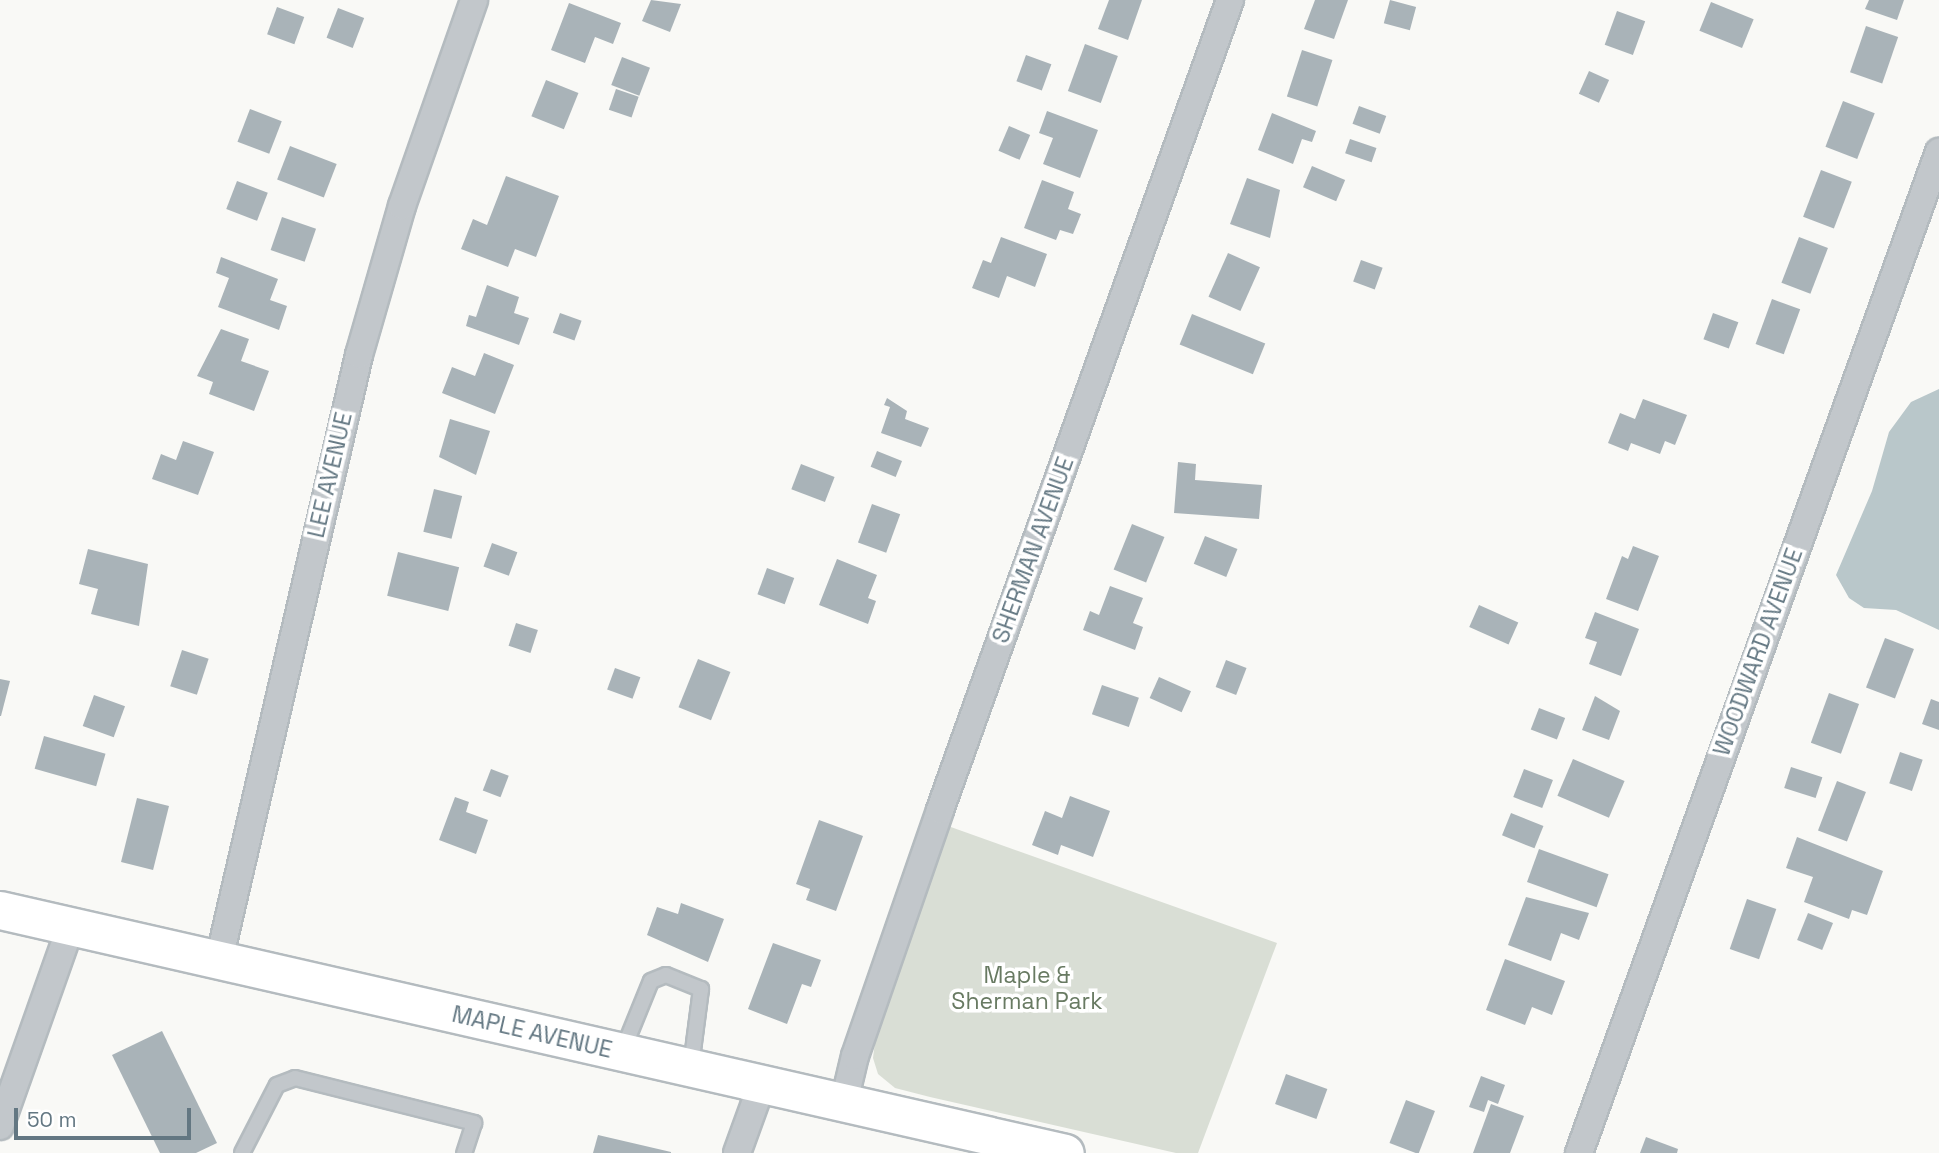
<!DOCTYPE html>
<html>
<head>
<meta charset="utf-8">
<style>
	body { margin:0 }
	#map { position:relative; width:1939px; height:1153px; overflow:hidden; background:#f9f9f6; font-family:"Space Grotesk",sans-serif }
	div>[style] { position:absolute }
	.green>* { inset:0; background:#d9ded5 }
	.water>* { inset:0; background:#b9c7ca }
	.building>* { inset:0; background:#a9b3b8; transform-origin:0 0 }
	.roads { filter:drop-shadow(2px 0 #b4bbbf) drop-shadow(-2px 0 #b4bbbf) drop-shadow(0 2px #b4bbbf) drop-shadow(0 -2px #b4bbbf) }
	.service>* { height:14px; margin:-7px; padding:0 7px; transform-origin:7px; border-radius:7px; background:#c2c7cb }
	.minor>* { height:26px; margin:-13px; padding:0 13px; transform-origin:13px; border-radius:13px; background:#c2c7cb }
	.secondary>* { height:37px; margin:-18.5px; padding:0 18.5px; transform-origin:18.5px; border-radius:18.5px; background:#fff }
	span { translate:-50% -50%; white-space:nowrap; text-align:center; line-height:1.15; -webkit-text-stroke:7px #fff; paint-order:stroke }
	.street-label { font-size:23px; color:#637782 }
	.park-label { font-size:23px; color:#687a62 }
	.scale { position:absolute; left:14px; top:1108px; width:177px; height:32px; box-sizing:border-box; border:4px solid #637782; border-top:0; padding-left:9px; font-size:21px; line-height:24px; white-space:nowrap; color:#637782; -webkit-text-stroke:5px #fff; paint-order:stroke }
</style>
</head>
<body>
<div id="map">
	<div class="green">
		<i style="clip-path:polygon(948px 826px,1277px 943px,1198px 1153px,1176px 1153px,930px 1097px,895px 1088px,878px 1074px,873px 1058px,876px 1034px)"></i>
	</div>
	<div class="water">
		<i style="clip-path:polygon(1939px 389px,1939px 630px,1896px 610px,1864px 608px,1849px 598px,1836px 575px,1872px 491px,1889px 432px,1911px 402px)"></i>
	</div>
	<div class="building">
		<i style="clip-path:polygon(651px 0,681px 4px,670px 32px,642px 21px)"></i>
		<i style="clip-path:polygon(1109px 0,1142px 0,1128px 40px,1098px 29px)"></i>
		<i style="clip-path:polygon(1315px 0,1348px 0,1334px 39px,1304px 29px)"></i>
		<i style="left:1390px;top:0;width:27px;height:24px;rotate:15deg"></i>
		<i style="clip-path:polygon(1869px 0,1904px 0,1897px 20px,1865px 9px)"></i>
		<i style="left:1711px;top:2px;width:46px;height:31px;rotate:22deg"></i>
		<i style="clip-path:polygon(569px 3px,621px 23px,613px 44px,595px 37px,585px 63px,551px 50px)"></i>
		<i style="left:277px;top:7px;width:29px;height:29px;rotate:20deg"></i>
		<i style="left:338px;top:8px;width:28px;height:32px;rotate:21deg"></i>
		<i style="left:1617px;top:11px;width:30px;height:36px;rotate:20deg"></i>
		<i style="left:1866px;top:26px;width:34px;height:49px;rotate:19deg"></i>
		<i style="left:1085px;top:44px;width:35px;height:50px;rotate:20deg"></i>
		<i style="left:1302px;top:50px;width:32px;height:49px;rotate:18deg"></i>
		<i style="left:1026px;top:55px;width:27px;height:28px;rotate:20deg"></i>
		<i style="left:622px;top:57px;width:30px;height:30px;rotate:21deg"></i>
		<i style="left:1589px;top:71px;width:22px;height:25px;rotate:24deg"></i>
		<i style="left:546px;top:80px;width:35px;height:39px;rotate:22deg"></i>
		<i style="left:616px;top:89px;width:24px;height:22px;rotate:19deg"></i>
		<i style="left:1843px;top:101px;width:34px;height:49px;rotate:21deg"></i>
		<i style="left:1359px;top:106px;width:29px;height:19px;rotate:20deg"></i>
		<i style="left:250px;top:109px;width:34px;height:35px;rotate:21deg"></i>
		<i style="clip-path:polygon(1047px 111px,1098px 130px,1080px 178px,1043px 164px,1053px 138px,1039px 133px)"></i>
		<i style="clip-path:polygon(1272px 113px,1316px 131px,1312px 142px,1302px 139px,1293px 164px,1258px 150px)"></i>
		<i style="left:1009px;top:126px;width:23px;height:27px;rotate:23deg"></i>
		<i style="left:1350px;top:139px;width:28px;height:15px;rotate:19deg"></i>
		<i style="left:290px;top:146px;width:50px;height:36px;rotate:21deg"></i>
		<i style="left:1312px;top:166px;width:36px;height:23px;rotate:23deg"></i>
		<i style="left:1821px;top:170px;width:33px;height:50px;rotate:21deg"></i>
		<i style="clip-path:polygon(506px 176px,559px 196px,536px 257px,515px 249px,508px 267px,461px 249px,473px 219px,487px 225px)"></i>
		<i style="clip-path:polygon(1247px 178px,1280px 190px,1270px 238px,1230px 224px)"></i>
		<i style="clip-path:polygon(1042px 180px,1074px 192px,1068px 209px,1081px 214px,1073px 234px,1060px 230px,1056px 240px,1024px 228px)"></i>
		<i style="left:237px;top:181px;width:33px;height:30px;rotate:21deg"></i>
		<i style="left:282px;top:217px;width:36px;height:35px;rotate:19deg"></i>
		<i style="clip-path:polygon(1001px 237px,1047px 254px,1035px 287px,1007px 276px,999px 298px,972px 288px,983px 260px,991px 263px)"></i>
		<i style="left:1799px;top:237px;width:31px;height:49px;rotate:21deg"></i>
		<i style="left:1228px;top:253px;width:35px;height:48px;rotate:24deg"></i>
		<i style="clip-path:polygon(221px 257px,278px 279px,270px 300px,287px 306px,279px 330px,218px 307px,229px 278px,216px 273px)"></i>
		<i style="left:1361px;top:260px;width:23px;height:23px;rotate:20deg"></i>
		<i style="clip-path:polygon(487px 285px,519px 297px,514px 313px,529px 318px,519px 345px,466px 326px,469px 315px,476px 317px)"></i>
		<i style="left:1772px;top:299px;width:30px;height:48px;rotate:20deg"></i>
		<i style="left:560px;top:313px;width:23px;height:21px;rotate:20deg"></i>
		<i style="left:1713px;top:313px;width:27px;height:28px;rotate:20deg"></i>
		<i style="left:1192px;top:314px;width:79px;height:33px;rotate:22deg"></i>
		<i style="clip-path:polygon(221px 329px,249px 339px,241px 361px,269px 371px,254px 411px,209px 394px,213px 382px,197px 376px)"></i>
		<i style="clip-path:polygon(484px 353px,514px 365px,495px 414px,442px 393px,452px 367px,475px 376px)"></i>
		<i style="clip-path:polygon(887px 398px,907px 411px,905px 419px,929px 428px,921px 447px,881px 433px,890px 407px,884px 405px)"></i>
		<i style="clip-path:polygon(1643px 399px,1687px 415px,1675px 445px,1665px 441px,1660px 454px,1631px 443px,1628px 451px,1608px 443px,1620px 413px,1635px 419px)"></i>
		<i style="clip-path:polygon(450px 419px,490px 431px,476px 475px,439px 457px)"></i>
		<i style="clip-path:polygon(183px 441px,214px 452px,198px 495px,152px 479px,161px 454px,176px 460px)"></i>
		<i style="left:877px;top:451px;width:27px;height:17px;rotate:22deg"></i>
		<i style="clip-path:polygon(1178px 462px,1196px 464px,1195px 480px,1262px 485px,1259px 519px,1174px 513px)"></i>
		<i style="left:801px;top:464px;width:36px;height:27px;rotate:21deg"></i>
		<i style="left:434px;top:489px;width:29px;height:44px;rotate:14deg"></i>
		<i style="left:872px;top:504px;width:30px;height:41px;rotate:20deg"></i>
		<i style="left:1132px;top:524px;width:35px;height:49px;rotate:22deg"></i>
		<i style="left:1205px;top:536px;width:35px;height:30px;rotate:22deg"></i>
		<i style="left:492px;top:543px;width:27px;height:25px;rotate:20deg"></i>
		<i style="clip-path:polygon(1633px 546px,1659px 556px,1638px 611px,1606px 599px,1622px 556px,1628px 559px)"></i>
		<i style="clip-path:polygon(88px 549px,148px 564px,139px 626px,91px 614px,98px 589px,79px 584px)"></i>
		<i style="left:398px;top:552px;width:63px;height:45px;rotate:14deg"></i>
		<i style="clip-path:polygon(837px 559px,877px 575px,868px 598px,876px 601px,868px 624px,819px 605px)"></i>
		<i style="left:767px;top:568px;width:29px;height:28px;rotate:20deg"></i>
		<i style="clip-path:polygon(1110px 586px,1143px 598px,1133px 623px,1143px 627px,1135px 650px,1083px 630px,1090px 611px,1099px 615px)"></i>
		<i style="left:1479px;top:605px;width:43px;height:24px;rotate:24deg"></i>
		<i style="clip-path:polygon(1595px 612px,1639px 629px,1621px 676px,1589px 664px,1597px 642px,1585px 638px)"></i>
		<i style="left:516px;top:623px;width:23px;height:24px;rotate:18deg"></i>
		<i style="left:1885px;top:638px;width:31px;height:53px;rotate:21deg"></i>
		<i style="left:182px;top:650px;width:28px;height:38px;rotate:18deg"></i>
		<i style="left:698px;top:659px;width:35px;height:52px;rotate:22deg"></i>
		<i style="left:1226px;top:660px;width:22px;height:29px;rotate:21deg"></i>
		<i style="left:615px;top:668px;width:27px;height:23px;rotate:20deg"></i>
		<i style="left:1159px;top:677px;width:35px;height:23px;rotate:24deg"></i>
		<i style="clip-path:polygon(0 679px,10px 681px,1px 716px,0 716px)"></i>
		<i style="left:1102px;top:685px;width:39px;height:31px;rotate:19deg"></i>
		<i style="left:1829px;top:693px;width:32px;height:53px;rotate:20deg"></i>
		<i style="left:94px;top:695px;width:33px;height:33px;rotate:20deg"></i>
		<i style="clip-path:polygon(1595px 696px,1620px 711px,1609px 740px,1582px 730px)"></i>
		<i style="clip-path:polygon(1931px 699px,1939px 702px,1939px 730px,1922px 724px)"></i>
		<i style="left:1539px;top:708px;width:28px;height:23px;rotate:21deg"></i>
		<i style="left:44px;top:736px;width:64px;height:34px;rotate:16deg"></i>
		<i style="left:1900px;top:752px;width:24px;height:33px;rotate:19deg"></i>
		<i style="left:1573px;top:759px;width:56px;height:40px;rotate:23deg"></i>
		<i style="left:1791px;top:767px;width:33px;height:22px;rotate:18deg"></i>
		<i style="left:491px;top:769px;width:19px;height:23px;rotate:21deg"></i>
		<i style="left:1524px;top:769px;width:31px;height:30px;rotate:21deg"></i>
		<i style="left:1837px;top:781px;width:31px;height:53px;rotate:21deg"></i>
		<i style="clip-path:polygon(1070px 796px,1110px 811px,1093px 857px,1061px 845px,1058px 855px,1032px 845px,1045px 811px,1062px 818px)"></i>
		<i style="clip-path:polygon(455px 797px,469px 802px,466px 812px,488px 820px,476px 854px,439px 840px)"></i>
		<i style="left:137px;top:798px;width:33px;height:66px;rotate:14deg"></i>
		<i style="left:1511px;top:813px;width:35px;height:24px;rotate:22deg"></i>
		<i style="clip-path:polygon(819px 820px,863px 836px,836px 911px,806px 900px,810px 889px,796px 884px)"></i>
		<i style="clip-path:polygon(1797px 837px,1883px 871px,1867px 915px,1852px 910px,1849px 919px,1804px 902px,1813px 877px,1786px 868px)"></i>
		<i style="left:1539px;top:849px;width:74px;height:35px;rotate:20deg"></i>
		<i style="clip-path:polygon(1526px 897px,1589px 913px,1579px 940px,1561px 933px,1551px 961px,1508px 945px)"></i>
		<i style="left:1747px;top:899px;width:31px;height:53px;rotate:19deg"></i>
		<i style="clip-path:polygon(681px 903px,724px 919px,708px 962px,647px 935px,657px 907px,678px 914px)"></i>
		<i style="left:1808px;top:913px;width:27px;height:29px;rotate:22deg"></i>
		<i style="clip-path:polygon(773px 943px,821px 960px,811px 987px,802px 984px,787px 1024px,748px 1009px)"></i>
		<i style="clip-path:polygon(1505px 959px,1565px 981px,1552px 1015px,1532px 1007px,1525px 1025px,1486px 1010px)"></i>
		<i style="clip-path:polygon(162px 1031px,217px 1143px,196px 1153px,160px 1153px,112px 1055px)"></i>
		<i style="left:1286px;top:1074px;width:44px;height:32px;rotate:20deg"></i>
		<i style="clip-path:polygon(1481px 1076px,1505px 1085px,1498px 1104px,1488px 1100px,1484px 1112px,1469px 1107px)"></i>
		<i style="left:1406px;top:1100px;width:31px;height:46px;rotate:21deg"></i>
		<i style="clip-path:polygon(1491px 1104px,1524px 1116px,1510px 1153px,1473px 1153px)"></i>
		<i style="clip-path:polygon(598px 1135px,671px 1152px,671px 1153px,593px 1153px)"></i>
		<i style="clip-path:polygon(1646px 1137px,1678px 1149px,1677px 1153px,1640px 1153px)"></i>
	</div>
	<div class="roads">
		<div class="service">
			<i style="left:623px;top:1050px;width:74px;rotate:-67.9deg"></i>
			<i style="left:651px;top:981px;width:16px;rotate:-22deg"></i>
			<i style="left:666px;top:975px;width:38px;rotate:22deg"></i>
			<i style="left:701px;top:989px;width:78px;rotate:97.4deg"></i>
			<i style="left:242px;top:1153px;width:76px;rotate:-62.8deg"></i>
			<i style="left:277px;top:1085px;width:19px;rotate:-21deg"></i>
			<i style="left:295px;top:1078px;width:185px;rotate:14.1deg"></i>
			<i style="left:474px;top:1123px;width:32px;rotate:108deg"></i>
		</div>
		<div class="minor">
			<i style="left:219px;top:960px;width:621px;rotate:-76.97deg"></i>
			<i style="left:359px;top:355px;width:155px;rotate:-73.9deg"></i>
			<i style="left:402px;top:206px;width:218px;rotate:-70.7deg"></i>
			<i style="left:844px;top:1102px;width:47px;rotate:-76.6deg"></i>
			<i style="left:855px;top:1056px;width:260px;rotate:-70.9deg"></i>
			<i style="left:940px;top:810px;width:860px;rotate:-70.3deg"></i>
			<i style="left:0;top:1126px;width:212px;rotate:-70.5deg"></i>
			<i style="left:737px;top:1153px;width:73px;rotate:-70.1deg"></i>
			<i style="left:1579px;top:1153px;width:1064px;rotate:-70.22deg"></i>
		</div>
		<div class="secondary">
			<i style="left:0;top:910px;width:1092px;rotate:12.85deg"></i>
		</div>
	</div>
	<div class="street-label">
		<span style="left:330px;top:475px;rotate:-77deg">LEE AVENUE</span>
		<span style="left:1033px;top:550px;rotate:-70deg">SHERMAN AVENUE</span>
		<span style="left:1758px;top:652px;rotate:-70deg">WOODWARD AVENUE</span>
		<span style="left:532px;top:1032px;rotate:13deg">MAPLE AVENUE</span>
	</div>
	<div class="park-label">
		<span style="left:1027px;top:988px">Maple &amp;<br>Sherman Park</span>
	</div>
	<div class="scale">50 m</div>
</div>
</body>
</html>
